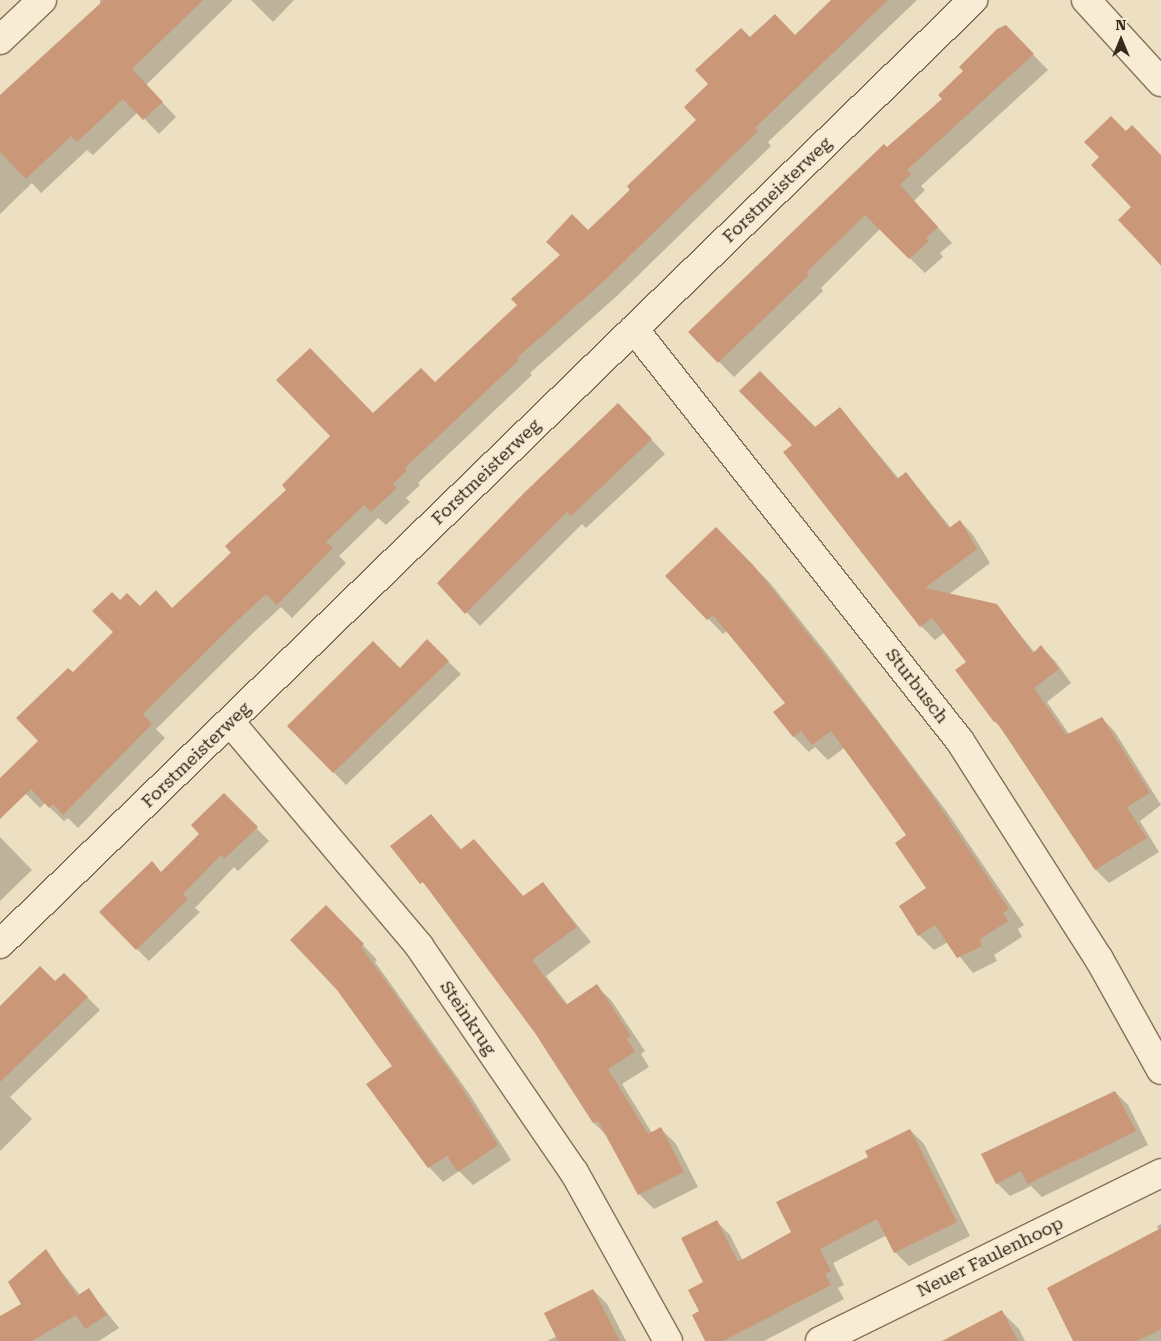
<!DOCTYPE html>
<html>
<head>
<meta charset="utf-8">
<style>
	body { margin:0 }
	#map { position:relative; width:1161px; height:1341px; overflow:hidden; background:#eddfc1; font-family:"Roboto Serif",serif }
	div>[style] { position:absolute }
	.shadow>* { inset:0; background:#0003 }
	.building>* { inset:0; background:#ca9878 }
	.roads { filter:drop-shadow(1px 0 #867059) drop-shadow(-1px 0 #867059) drop-shadow(0 1px #867059) drop-shadow(0 -1px #867059) }
	.minor>* { height:28px; margin:-14px; padding:0 14px; transform-origin:14px; border-radius:14px; background:#f8edd4 }
	span { translate:-50% -50%; white-space:nowrap; text-align:center; line-height:1.15; -webkit-text-stroke:4px #f5e9d1; paint-order:stroke }
	.street-label { font-size:18px; color:#36291d }
	.north { position:absolute; left:1096px; top:15px; width:50px; height:50px; -webkit-text-stroke:4px #f5e9d1; paint-order:stroke; rotate:0deg; font-size:14px; font-weight:700; line-height:20px; text-align:center; color:#36291d }
	.north::after { content:''; display:block; margin:auto; width:18px; height:22px; background:#36291d; clip-path:polygon(50% 0,100% 100%,50% 72%,0 100%) }
</style>
</head>
<body>
<div id="map">
	<div class="shadow">
		<i style="clip-path:polygon(100px 0,233px 0,146px 85px,176px 117px,159px 134px,138px 112px,93px 155px,87px 150px,41px 193px,32px 183px,0 214px,0 98px,100px 6px)"></i>
		<i style="clip-path:polygon(251px 0,294px 0,273px 22px)"></i>
		<i style="clip-path:polygon(832px 0,917px 0,768px 142px,771px 146px,618px 295px,530px 373px,532px 375px,418px 483px,420px 485px,406px 498px,410px 502px,386px 525px,378px 518px,339px 556px,346px 563px,292px 618px,281px 607px,254px 632px,156px 729px,165px 738px,78px 828px,68px 818px,64px 821px,45px 803px,40px 808px,6px 774px,40px 741px,73px 674px,114px 632px,120px 601px,140px 608px,156px 592px,173px 609px,373px 414px,435px 384px,518px 305px,697px 120px,710px 84px,750px 39px,795px 36px)"></i>
		<i style="clip-path:polygon(1006px 27px,1048px 70px,921px 186px,925px 190px,914px 201px,952px 243px,940px 253px,943px 257px,925px 273px,880px 229px,821px 288px,823px 291px,734px 377px,690px 332px,944px 99px)"></i>
		<i style="clip-path:polygon(1126px 133px,1161px 157px,1161px 266px,1120px 220px,1133px 207px)"></i>
		<i style="clip-path:polygon(840px 408px,899px 479px,906px 473px,951px 528px,960px 521px,973px 535px,990px 563px,948px 595px,996px 605px,1035px 653px,1041px 647px,1055px 661px,1071px 683px,1047px 702px,1069px 734px,1102px 718px,1115px 732px,1161px 805px,1140px 821px,1159px 852px,1109px 883px,1096px 870px,1005px 732px,995px 722px,967px 662px,944px 633px,935px 640px,921px 626px,884px 575px,815px 428px)"></i>
		<i style="clip-path:polygon(632px 419px,665px 454px,586px 528px,582px 524px,480px 626px,439px 584px)"></i>
		<i style="clip-path:polygon(731px 544px,770px 583px,828px 655px,947px 812px,1024px 925px,1018px 929px,1022px 937px,994px 955px,997px 961px,973px 973px,948px 942px,934px 950px,919px 935px,928px 888px,907px 835px,844px 748px,828px 760px,815px 747px,809px 752px,793px 736px,786px 703px,727px 631px,723px 634px,667px 576px)"></i>
		<i style="clip-path:polygon(427px 641px,461px 674px,346px 785px,289px 726px,400px 669px)"></i>
		<i style="clip-path:polygon(224px 795px,269px 841px,238px 871px,234px 867px,195px 908px,200px 912px,149px 961px,137px 949px,162px 873px,201px 834px)"></i>
		<i style="clip-path:polygon(431px 815px,462px 850px,474px 841px,524px 897px,543px 883px,591px 942px,546px 976px,568px 1005px,596px 986px,611px 1000px,645px 1051px,641px 1054px,649px 1067px,622px 1084px,652px 1133px,661px 1129px,676px 1144px,698px 1187px,654px 1209px,639px 1194px,607px 1136px,594px 1123px,536px 1032px,436px 898px,392px 846px)"></i>
		<i style="clip-path:polygon(0 837px,32px 870px,0 901px)"></i>
		<i style="clip-path:polygon(340px 921px,377px 960px,375px 962px,470px 1095px,511px 1160px,473px 1185px,459px 1171px,443px 1182px,429px 1167px)"></i>
		<i style="clip-path:polygon(64px 974px,100px 1010px,10px 1097px,32px 1119px,0 1151px,0 1007px,55px 983px)"></i>
		<i style="clip-path:polygon(1115px 1092px,1128px 1105px,1148px 1145px,1042px 1197px,1031px 1186px,1010px 1196px,997px 1183px)"></i>
		<i style="clip-path:polygon(910px 1130px,924px 1144px,970px 1236px,909px 1266px,895px 1252px,887px 1235px,833px 1263px,844px 1285px,838px 1288px,844px 1299px,764px 1341px,716px 1341px,705px 1283px,716px 1221px,730px 1235px,743px 1261px,793px 1232px,869px 1158px)"></i>
		<i style="clip-path:polygon(1161px 1224px,1161px 1341px,1074px 1341px,1159px 1231px,1157px 1226px)"></i>
		<i style="clip-path:polygon(45px 1251px,80px 1295px,89px 1290px,119px 1328px,99px 1341px,0 1341px,0 1317px,22px 1304px)"></i>
		<i style="clip-path:polygon(593px 1290px,607px 1304px,626px 1341px,547px 1341px,557px 1336px)"></i>
		<i style="clip-path:polygon(1002px 1312px,1019px 1329px,1025px 1341px,946px 1341px)"></i>
	</div>
	<div class="building">
		<i style="clip-path:polygon(104px 0,203px 0,132px 69px,163px 102px,143px 120px,123px 99px,77px 142px,71px 136px,26px 179px,0 152px,0 95px)"></i>
		<i style="clip-path:polygon(831px 0,888px 0,755px 128px,758px 131px,604px 281px,517px 358px,519px 360px,405px 468px,407px 470px,393px 484px,397px 488px,371px 512px,364px 505px,326px 542px,333px 548px,277px 605px,266px 594px,240px 618px,143px 714px,152px 724px,63px 815px,53px 804px,49px 808px,31px 789px,0 819px,0 778px,38px 741px,16px 718px,68px 668px,73px 672px,113px 632px,92px 611px,112px 592px,120px 600px,127px 593px,140px 606px,156px 590px,172px 608px,231px 553px,225px 546px,286px 490px,282px 485px,330px 436px,276px 380px,310px 348px,373px 413px,421px 368px,435px 382px,517px 305px,511px 299px,560px 255px,546px 242px,572px 214px,588px 230px,630px 190px,627px 186px,696px 120px,684px 107px,708px 84px,695px 70px,741px 28px,750px 37px,775px 14px,795px 35px)"></i>
		<i style="clip-path:polygon(1006px 25px,1034px 54px,907px 170px,911px 174px,900px 185px,938px 227px,926px 238px,929px 241px,909px 259px,865px 215px,807px 272px,809px 275px,718px 363px,688px 332px,884px 144px,887px 147px,942px 99px,938px 95px,963px 71px,959px 67px,997px 29px)"></i>
		<i style="clip-path:polygon(1111px 116px,1126px 131px,1132px 125px,1161px 155px,1161px 265px,1118px 220px,1131px 207px,1091px 165px,1099px 157px,1084px 142px)"></i>
		<i style="clip-path:polygon(760px 371px,815px 427px,840px 407px,897px 479px,906px 472px,949px 528px,960px 520px,977px 549px,925px 588px,997px 604px,1033px 653px,1041px 645px,1059px 669px,1034px 688px,1066px 735px,1102px 717px,1150px 793px,1127px 807px,1147px 838px,1095px 870px,996px 721px,994px 722px,955px 670px,966px 662px,932px 618px,920px 627px,783px 452px,792px 445px,739px 391px)"></i>
		<i style="clip-path:polygon(618px 403px,652px 439px,571px 516px,567px 512px,465px 614px,437px 583px,525px 492px)"></i>
		<i style="clip-path:polygon(716px 527px,754px 566px,880px 725px,932px 795px,1009px 909px,1003px 913px,1008px 921px,980px 939px,982px 946px,957px 958px,935px 925px,918px 936px,899px 906px,926px 888px,895px 843px,906px 835px,880px 798px,831px 731px,812px 745px,801px 731px,793px 737px,773px 712px,785px 703px,713px 615px,707px 620px,665px 576px)"></i>
		<i style="clip-path:polygon(427px 639px,449px 661px,333px 773px,287px 726px,373px 641px,400px 668px)"></i>
		<i style="clip-path:polygon(224px 793px,258px 827px,224px 859px,221px 855px,183px 894px,188px 899px,136px 950px,99px 912px,152px 861px,161px 872px,199px 834px,191px 825px)"></i>
		<i style="clip-path:polygon(431px 814px,460px 850px,474px 839px,523px 896px,543px 882px,577px 927px,532px 960px,566px 1005px,597px 984px,631px 1036px,627px 1039px,635px 1052px,608px 1069px,648px 1134px,661px 1127px,684px 1172px,638px 1195px,598px 1121px,593px 1123px,535px 1033px,423px 882px,420px 884px,390px 846px)"></i>
		<i style="clip-path:polygon(326px 905px,364px 944px,361px 947px,456px 1079px,498px 1145px,458px 1172px,447px 1156px,428px 1168px,366px 1084px,392px 1066px,337px 990px,290px 940px)"></i>
		<i style="clip-path:polygon(40px 966px,55px 981px,64px 973px,88px 997px,0 1082px,0 1006px)"></i>
		<i style="clip-path:polygon(1115px 1091px,1136px 1131px,1028px 1184px,1021px 1171px,996px 1184px,981px 1154px)"></i>
		<i style="clip-path:polygon(910px 1129px,957px 1222px,894px 1253px,877px 1219px,820px 1249px,831px 1271px,825px 1274px,831px 1285px,723px 1341px,705px 1341px,692px 1315px,699px 1311px,688px 1290px,703px 1282px,681px 1238px,717px 1220px,738px 1262px,791px 1232px,776px 1202px,868px 1157px,865px 1151px)"></i>
		<i style="clip-path:polygon(1161px 1228px,1161px 1329px,1137px 1341px,1073px 1341px,1047px 1288px)"></i>
		<i style="clip-path:polygon(46px 1249px,77px 1296px,89px 1288px,107px 1315px,85px 1329px,76px 1315px,32px 1341px,0 1341px,0 1316px,21px 1304px,8px 1282px)"></i>
		<i style="clip-path:polygon(593px 1289px,620px 1341px,558px 1341px,544px 1313px)"></i>
		<i style="clip-path:polygon(1002px 1310px,1018px 1341px,942px 1341px)"></i>
	</div>
	<div class="roads">
		<div class="minor">
			<i style="left:1086px;top:0;width:111px;rotate:47.6deg"></i>
			<i style="left:0;top:40px;width:58px;rotate:-43.6deg"></i>
			<i style="left:634px;top:329px;width:525px;rotate:51.65deg"></i>
			<i style="left:960px;top:741px;width:259px;rotate:57.5deg"></i>
			<i style="left:1099px;top:959px;width:127px;rotate:60.8deg"></i>
			<i style="left:230px;top:722px;width:293px;rotate:49.8deg"></i>
			<i style="left:419px;top:946px;width:274px;rotate:55.6deg"></i>
			<i style="left:574px;top:1172px;width:193px;rotate:60.9deg"></i>
			<i style="left:0;top:944px;width:1356px;rotate:-44.13deg"></i>
			<i style="left:820px;top:1341px;width:380px;rotate:-26.2deg"></i>
		</div>
	</div>
	<div class="street-label">
		<span style="left:777px;top:190px;rotate:-44deg">Forstmeisterweg</span>
		<span style="left:486px;top:472px;rotate:-44deg">Forstmeisterweg</span>
		<span style="left:917px;top:686px;rotate:52deg">Sturbusch</span>
		<span style="left:196px;top:755px;rotate:-44deg">Forstmeisterweg</span>
		<span style="left:468px;top:1018px;rotate:56deg">Steinkrug</span>
		<span style="left:990px;top:1257px;rotate:-26deg">Neuer Faulenhoop</span>
	</div>
	<div class="north">N</div>
</div>
</body>
</html>
